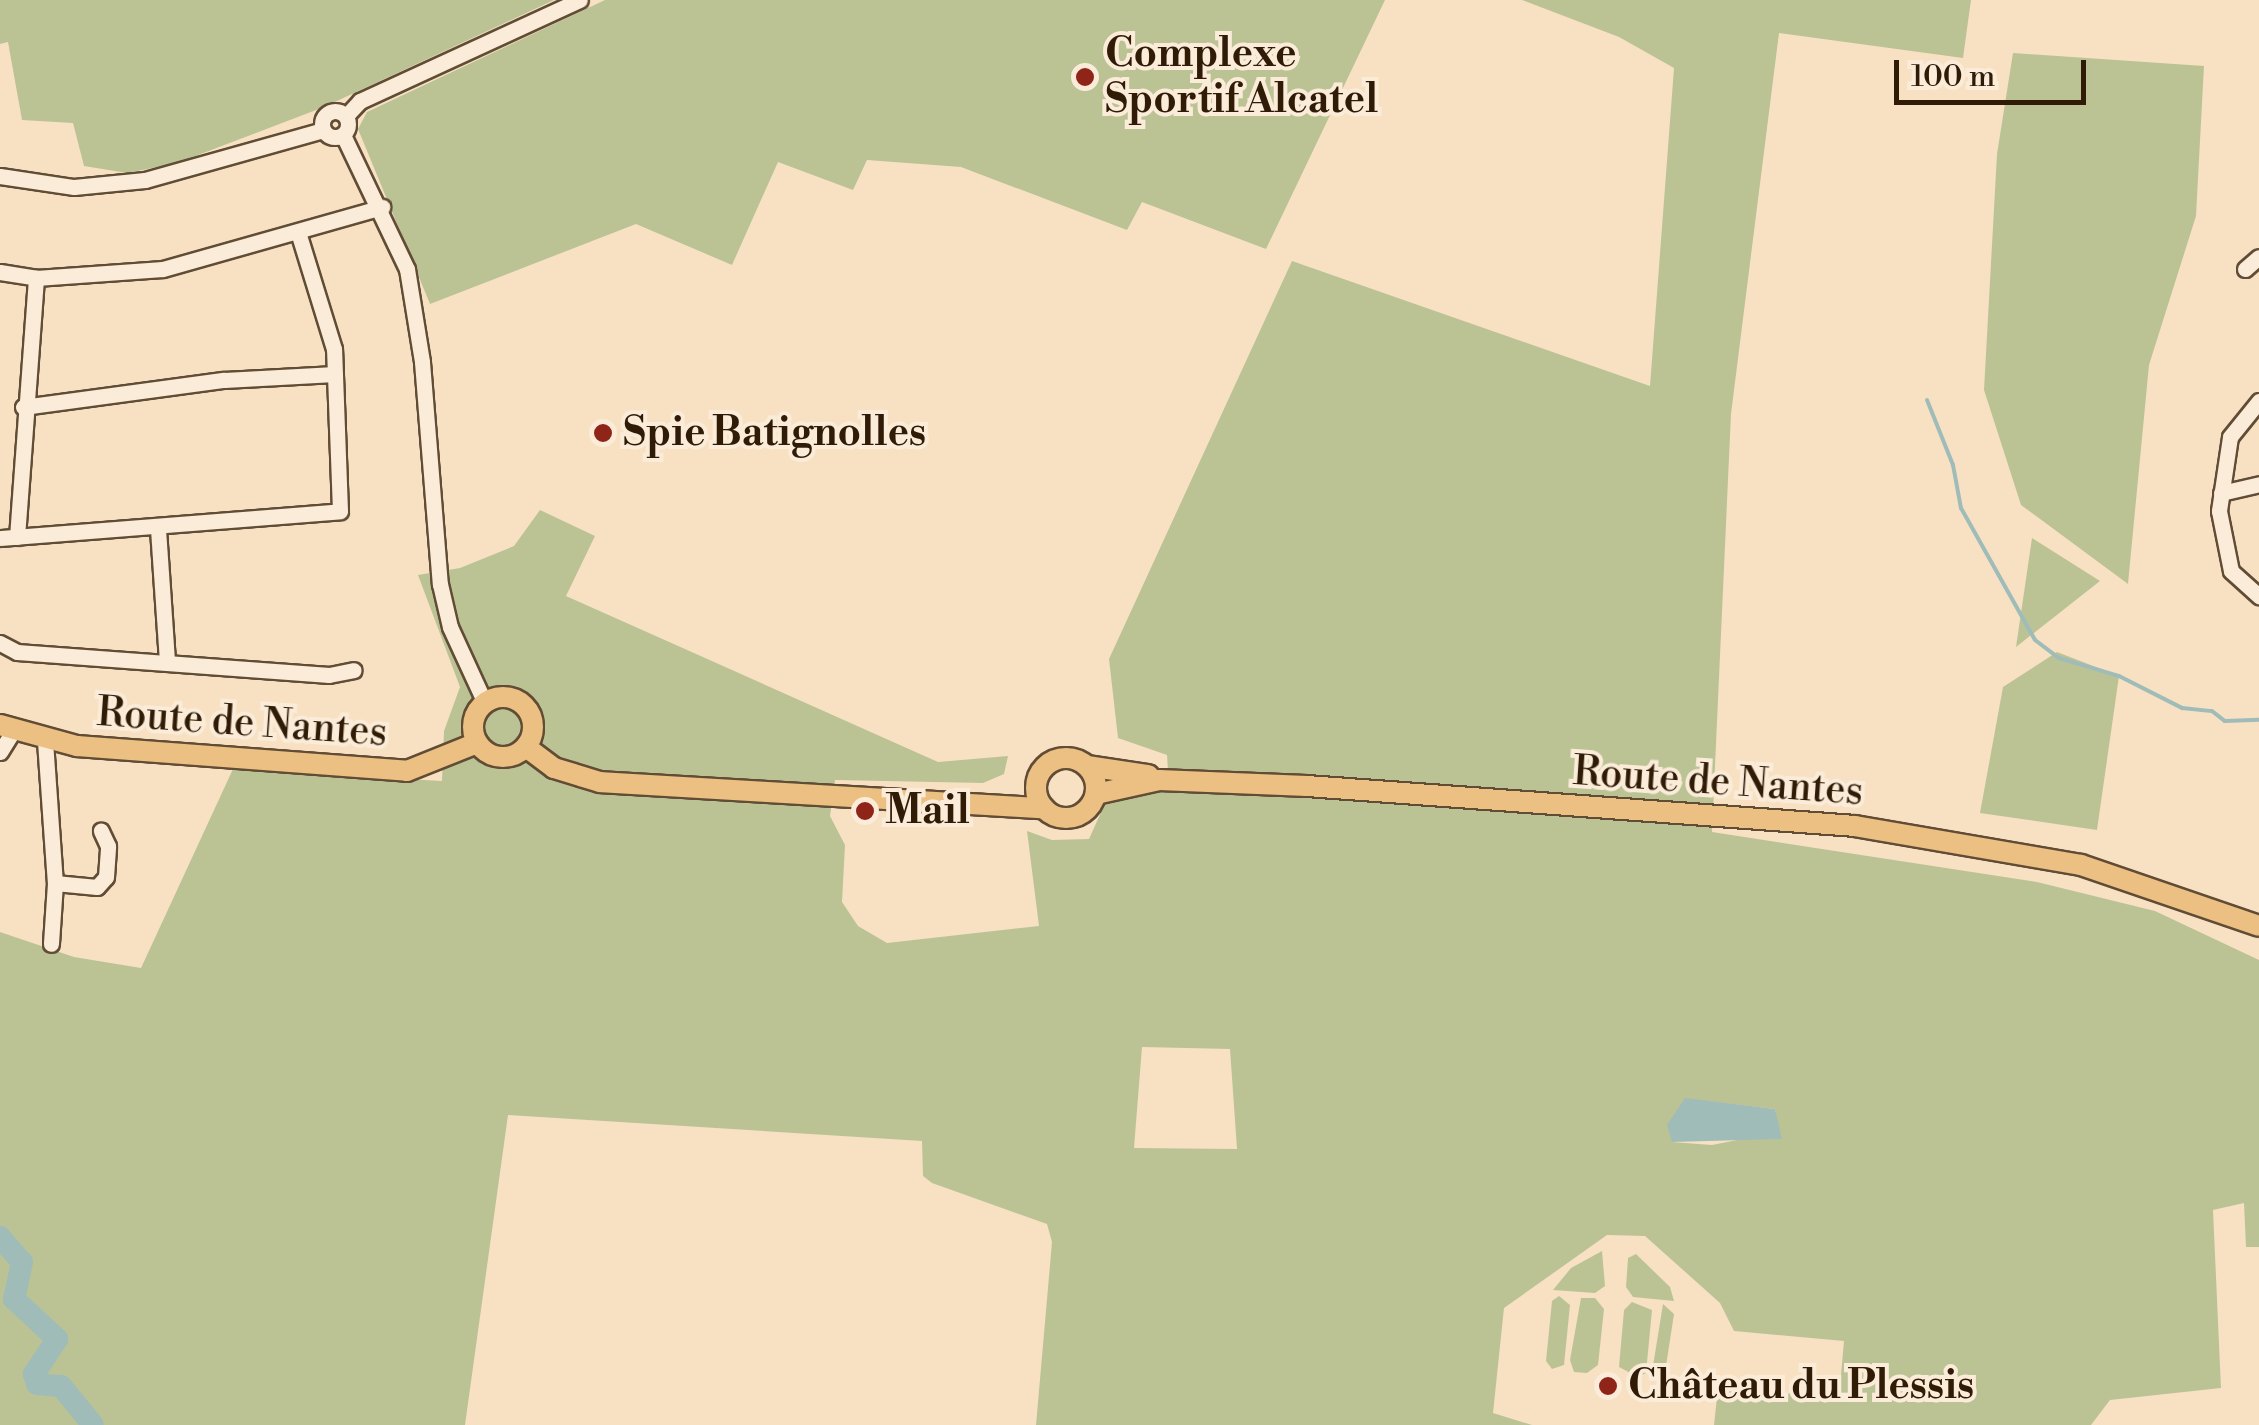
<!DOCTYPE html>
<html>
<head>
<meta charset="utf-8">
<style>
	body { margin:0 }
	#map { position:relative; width:2259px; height:1425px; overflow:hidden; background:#f8e1c3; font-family:"Libre Bodoni",serif }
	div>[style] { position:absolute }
	.green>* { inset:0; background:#bbc395 }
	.water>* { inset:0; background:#9fbcb9 }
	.stream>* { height:4px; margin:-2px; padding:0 2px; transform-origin:2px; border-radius:2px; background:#9fbcb9 }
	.river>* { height:22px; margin:-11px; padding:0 11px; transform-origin:11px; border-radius:11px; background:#9fbcb9 }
	.roads { filter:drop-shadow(2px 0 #614c35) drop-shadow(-2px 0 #614c35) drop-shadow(0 2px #614c35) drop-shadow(0 -2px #614c35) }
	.minor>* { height:15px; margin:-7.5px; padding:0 7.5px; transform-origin:7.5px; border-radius:7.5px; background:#faecd8 }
	.minor>.ring { margin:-7.5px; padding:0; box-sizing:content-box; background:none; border:15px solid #faecd8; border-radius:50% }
	.major>* { height:20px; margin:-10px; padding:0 10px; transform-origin:10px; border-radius:10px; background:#ecc082 }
	.major>.ring { margin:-10px; padding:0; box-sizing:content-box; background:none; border:20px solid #ecc082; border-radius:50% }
	.dots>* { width:28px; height:28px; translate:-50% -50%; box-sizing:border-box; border:5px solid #faecd8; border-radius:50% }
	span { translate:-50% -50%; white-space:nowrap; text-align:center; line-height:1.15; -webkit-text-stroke:8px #faecd8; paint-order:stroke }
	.poi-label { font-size:40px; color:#2f1b06; font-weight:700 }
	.left { translate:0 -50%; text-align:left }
	.street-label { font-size:40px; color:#2f1b06 }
	.scale { position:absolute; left:1894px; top:60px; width:192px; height:45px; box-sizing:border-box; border:5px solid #2f1b06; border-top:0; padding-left:12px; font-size:30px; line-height:35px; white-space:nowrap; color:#2f1b06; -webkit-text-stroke:8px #faecd8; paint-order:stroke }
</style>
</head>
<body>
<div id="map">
	<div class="green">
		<i style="clip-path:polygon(0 0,554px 0,324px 107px,177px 163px,127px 173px,84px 166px,73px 123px,22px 120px,8px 42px,0 44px)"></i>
		<i style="clip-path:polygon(605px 0,1385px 0,1266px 249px,1142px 202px,1127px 230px,961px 167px,867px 160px,853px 190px,778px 162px,732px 265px,636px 224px,430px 304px,358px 129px,367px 112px)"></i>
		<i style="clip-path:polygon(evenodd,1522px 0,1971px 0,1963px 58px,1779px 33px,1731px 414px,1712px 832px,2037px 882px,2155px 911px,2259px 960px,2259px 1247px,2246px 1247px,2244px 1203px,2213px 1210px,2221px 1388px,2110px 1400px,2091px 1425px,1714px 1425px,1718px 1388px,1839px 1397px,1844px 1341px,1734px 1331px,1720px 1303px,1645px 1236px,1607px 1235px,1504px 1308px,1493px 1413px,1532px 1425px,1036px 1425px,1052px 1242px,1047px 1224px,932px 1183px,923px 1176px,922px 1141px,508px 1115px,465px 1425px,0 1425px,0 932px,74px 957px,141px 968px,233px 769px,442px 781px,444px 731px,460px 687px,418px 575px,460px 568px,514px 546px,540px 510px,595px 536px,566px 596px,938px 762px,1008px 756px,1004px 774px,983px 783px,835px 780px,830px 816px,845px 845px,842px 902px,858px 926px,887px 943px,1039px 926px,1027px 831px,1052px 840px,1089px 839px,1107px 799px,1169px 787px,1167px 755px,1118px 738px,1109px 659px,1292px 261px,1650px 386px,1674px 68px,1619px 37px,1522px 0,1142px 1047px,1230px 1049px,1237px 1149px,1134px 1148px,1142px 1047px,1522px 0,1705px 1101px,1775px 1109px,1778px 1132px,1712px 1145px,1672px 1142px,1705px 1101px)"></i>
		<i style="clip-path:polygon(2013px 53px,2204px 66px,2196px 216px,2149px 365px,2128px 584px,2021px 505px,1984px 390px,1997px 154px)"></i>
		<i style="clip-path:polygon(2032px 538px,2100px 581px,2016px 647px)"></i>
		<i style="clip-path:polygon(2057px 652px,2119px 676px,2097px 830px,1980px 813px,2003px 687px)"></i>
		<i style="clip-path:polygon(1602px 1251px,1605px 1286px,1595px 1293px,1553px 1290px,1571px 1268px)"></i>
		<i style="clip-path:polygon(1636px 1254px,1670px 1287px,1674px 1301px,1633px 1297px,1626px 1287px,1628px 1258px)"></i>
		<i style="clip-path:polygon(1559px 1296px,1570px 1305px,1564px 1365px,1552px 1369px,1546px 1361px,1552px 1301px)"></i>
		<i style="clip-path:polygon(1581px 1298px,1595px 1298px,1604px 1309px,1598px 1365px,1587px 1373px,1574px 1372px,1570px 1360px)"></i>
		<i style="clip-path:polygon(1632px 1302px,1652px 1310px,1646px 1373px,1638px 1377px,1619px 1367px,1624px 1310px)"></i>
		<i style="clip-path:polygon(1663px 1304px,1674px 1314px,1664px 1379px,1652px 1372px)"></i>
	</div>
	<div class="water">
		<i style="clip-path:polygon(1685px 1098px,1775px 1109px,1782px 1139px,1672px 1142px,1667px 1125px)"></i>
	</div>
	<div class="stream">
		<i style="left:1927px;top:400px;width:70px;rotate:68.2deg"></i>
		<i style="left:1953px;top:465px;width:44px;rotate:79.5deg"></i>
		<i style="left:1961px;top:508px;width:151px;rotate:60.7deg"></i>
		<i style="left:2035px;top:640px;width:30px;rotate:37deg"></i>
		<i style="left:2059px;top:658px;width:63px;rotate:16.7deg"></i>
		<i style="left:2119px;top:676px;width:71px;rotate:26.9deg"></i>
		<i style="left:2182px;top:708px;width:30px;rotate:6deg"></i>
		<i style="left:2212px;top:711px;width:16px;rotate:38deg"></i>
		<i style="left:2225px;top:721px;width:34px;rotate:-2deg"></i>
	</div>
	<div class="river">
		<i style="left:0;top:1237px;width:33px;rotate:49deg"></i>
		<i style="left:22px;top:1262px;width:38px;rotate:102deg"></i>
		<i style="left:14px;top:1299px;width:59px;rotate:42.9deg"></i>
		<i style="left:57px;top:1339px;width:42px;rotate:123.3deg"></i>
		<i style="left:34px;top:1374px;width:10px;rotate:73deg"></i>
		<i style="left:37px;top:1384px;width:24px;rotate:5deg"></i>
		<i style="left:61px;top:1386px;width:50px;rotate:50.6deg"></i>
	</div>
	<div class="roads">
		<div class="minor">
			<i class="ring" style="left:322px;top:111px;width:11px;height:11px"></i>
			<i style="left:346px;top:116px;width:21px;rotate:-47deg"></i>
			<i style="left:360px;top:101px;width:242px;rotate:-24.7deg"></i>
			<i style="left:343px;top:135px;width:148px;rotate:64.5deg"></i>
			<i style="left:407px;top:269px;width:94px;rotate:80.8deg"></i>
			<i style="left:422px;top:362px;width:223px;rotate:85.4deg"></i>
			<i style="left:440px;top:584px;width:44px;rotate:76.9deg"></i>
			<i style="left:450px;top:627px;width:84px;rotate:65.3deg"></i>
			<i style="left:0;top:176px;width:75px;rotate:8.5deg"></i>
			<i style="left:74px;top:187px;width:71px;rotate:-5.6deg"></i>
			<i style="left:145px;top:180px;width:185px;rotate:-15.7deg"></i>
			<i style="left:2245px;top:269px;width:18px;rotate:-41deg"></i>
			<i style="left:0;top:272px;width:36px;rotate:9deg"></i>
			<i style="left:36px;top:278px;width:127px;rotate:-4.1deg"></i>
			<i style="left:163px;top:269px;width:228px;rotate:-15.8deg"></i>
			<i style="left:2259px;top:401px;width:46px;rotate:128.9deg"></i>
			<i style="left:2230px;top:437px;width:75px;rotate:98.5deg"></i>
			<i style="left:2219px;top:511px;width:61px;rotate:78.7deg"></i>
			<i style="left:2231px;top:571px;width:38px;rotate:42deg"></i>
			<i style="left:23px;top:407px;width:203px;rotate:-7.7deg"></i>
			<i style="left:224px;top:380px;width:111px;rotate:-3.1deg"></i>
			<i style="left:2221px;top:493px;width:39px;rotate:-13deg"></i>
			<i style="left:158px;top:529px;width:133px;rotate:86.1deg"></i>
			<i style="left:17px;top:537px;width:260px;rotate:-85.8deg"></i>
			<i style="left:0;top:538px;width:341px;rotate:-4.5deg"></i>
			<i style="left:340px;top:511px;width:162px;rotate:-92.1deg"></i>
			<i style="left:334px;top:349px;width:122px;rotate:-107.1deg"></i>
			<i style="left:0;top:643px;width:19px;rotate:28deg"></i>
			<i style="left:17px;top:652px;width:313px;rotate:4.2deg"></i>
			<i style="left:329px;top:675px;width:25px;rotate:-11deg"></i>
			<i style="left:45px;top:741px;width:142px;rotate:86deg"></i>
			<i style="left:55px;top:883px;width:61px;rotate:93.8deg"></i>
			<i style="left:0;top:752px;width:25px;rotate:-58deg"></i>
			<i style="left:55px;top:883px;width:42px;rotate:5.4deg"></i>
			<i style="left:97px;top:887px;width:13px;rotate:-48deg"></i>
			<i style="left:106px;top:877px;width:31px;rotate:-86deg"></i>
			<i style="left:108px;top:846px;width:17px;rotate:-115deg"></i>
		</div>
		<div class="major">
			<i class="ring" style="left:473px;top:697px;width:40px;height:40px"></i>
			<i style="left:0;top:725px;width:80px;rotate:15.3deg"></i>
			<i style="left:77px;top:746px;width:331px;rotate:4.3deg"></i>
			<i style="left:407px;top:771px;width:75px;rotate:-21.8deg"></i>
			<i style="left:526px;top:747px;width:35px;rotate:37deg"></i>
			<i style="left:554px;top:768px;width:48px;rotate:16.9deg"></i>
			<i style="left:600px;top:782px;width:445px;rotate:3.4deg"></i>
			<i class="ring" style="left:1036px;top:758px;width:40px;height:40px"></i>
			<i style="left:1087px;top:766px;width:62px;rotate:8.4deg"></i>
			<i style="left:1096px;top:794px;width:65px;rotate:-12.5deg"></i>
			<i style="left:1159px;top:780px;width:148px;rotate:2.3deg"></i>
			<i style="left:1307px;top:786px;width:549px;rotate:4.17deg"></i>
			<i style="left:1855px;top:826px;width:229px;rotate:9.8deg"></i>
			<i style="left:2081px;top:865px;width:188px;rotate:18.9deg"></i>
		</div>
	</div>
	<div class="dots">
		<i style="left:1085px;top:77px;background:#8f2418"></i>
		<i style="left:603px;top:433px;background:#8f2418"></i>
		<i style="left:865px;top:811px;background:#8f2418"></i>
		<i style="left:1608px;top:1386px;background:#8f2418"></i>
	</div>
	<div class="poi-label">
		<span class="left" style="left:1105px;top:77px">Complexe<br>Sportif Alcatel</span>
		<span class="left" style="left:623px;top:433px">Spie Batignolles</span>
		<span class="left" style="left:885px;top:811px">Mail</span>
		<span class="left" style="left:1628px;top:1386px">Château du Plessis</span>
	</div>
	<div class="street-label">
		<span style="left:242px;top:723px;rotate:4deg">Route de Nantes</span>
		<span style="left:1718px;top:782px;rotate:4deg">Route de Nantes</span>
	</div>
	<div class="scale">100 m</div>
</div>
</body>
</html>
